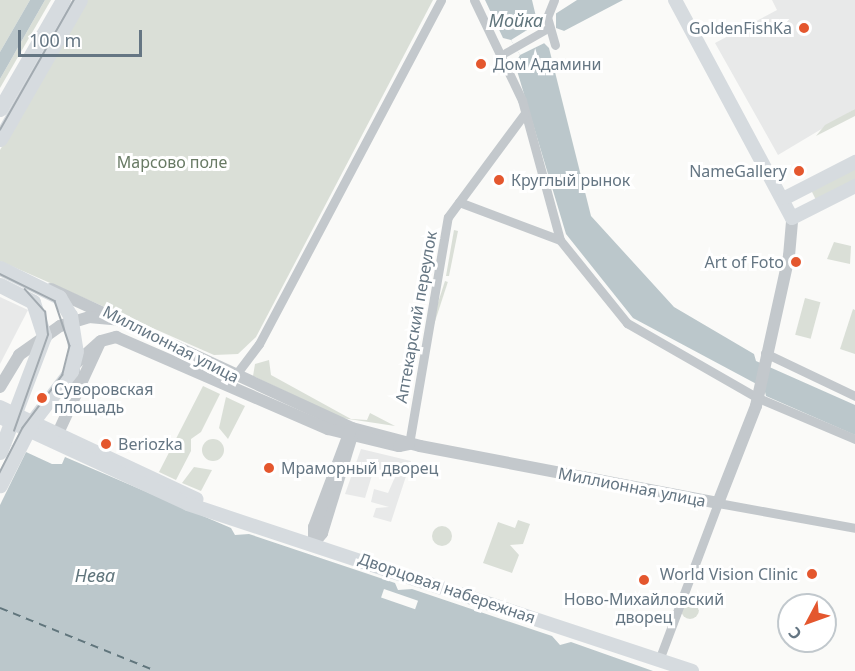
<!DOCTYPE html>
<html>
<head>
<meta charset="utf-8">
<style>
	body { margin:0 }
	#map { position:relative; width:855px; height:671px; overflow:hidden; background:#fafaf8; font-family:"Noto Sans",sans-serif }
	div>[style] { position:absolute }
	.built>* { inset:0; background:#e8e9e9 }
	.green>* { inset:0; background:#dadfd7; transform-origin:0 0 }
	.round { border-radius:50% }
	.water>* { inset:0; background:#bbc7cb }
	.pier>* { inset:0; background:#fafaf8; transform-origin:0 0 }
	.ferry>* { height:1.5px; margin-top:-0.75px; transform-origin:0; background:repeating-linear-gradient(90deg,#60757c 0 8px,transparent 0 14px) }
	.pedestrian>* { height:8px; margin:-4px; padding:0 4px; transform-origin:4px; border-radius:4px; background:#c3c8cc }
	.minor>* { height:9px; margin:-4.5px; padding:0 4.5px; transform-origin:4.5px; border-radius:4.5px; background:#c3c8cc }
	.tertiary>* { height:12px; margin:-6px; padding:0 6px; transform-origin:6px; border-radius:6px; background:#c3c8cc }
	.secondary>* { height:14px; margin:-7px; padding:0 7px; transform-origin:7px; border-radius:7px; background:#d6dbdf }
	.primary>* { height:15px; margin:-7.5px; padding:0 7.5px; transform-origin:7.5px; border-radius:7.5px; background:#d6dbdf }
	.tram>* { height:1.5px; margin:-0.75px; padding:0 0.75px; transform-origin:0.75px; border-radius:0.75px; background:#a2aab0 }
	.dots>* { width:16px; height:16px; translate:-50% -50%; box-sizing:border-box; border:3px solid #fff; border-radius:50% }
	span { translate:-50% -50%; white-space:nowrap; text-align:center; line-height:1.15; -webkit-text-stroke:6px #fff; paint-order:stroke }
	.poi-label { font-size:16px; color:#657683 }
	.right { translate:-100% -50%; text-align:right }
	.left { translate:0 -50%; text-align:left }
	.park-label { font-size:16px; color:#687a64 }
	.street-label { font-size:16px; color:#657683 }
	.water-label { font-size:18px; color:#60757c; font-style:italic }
	.north { position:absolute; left:777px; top:593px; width:60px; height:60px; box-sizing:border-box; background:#fff; border:2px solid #c1c8cd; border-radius:50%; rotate:229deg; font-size:16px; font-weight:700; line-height:24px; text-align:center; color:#657683 }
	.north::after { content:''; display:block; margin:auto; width:21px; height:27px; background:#e4572e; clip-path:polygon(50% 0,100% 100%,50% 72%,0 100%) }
	.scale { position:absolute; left:18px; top:30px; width:124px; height:27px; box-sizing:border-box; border:3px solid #657683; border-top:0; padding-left:8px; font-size:18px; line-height:21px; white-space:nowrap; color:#657683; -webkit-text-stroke:4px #fff; paint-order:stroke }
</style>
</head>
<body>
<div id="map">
	<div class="built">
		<i style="clip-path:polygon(772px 0,855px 0,855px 109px,778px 155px,715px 43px,777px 10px)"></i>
		<i style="clip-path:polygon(0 297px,28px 310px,0 364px)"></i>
		<i style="clip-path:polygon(361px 449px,411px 461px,391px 522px,373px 517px,376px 508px,389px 507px,371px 502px,374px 489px,388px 493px,395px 477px,373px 472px,365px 498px,345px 494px)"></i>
	</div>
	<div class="green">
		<i style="clip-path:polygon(0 0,30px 0,0 52px)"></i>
		<i style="clip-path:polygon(45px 0,51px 0,0 88px,0 79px)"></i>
		<i style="clip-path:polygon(87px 0,433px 0,256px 337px,238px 354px,214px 355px,0 261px,0 150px)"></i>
		<i style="clip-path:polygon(855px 109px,855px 116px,816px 136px,825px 125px)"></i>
		<i style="clip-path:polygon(855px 167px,855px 180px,816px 200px,811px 190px)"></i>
		<i style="clip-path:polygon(454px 230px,458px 231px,449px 276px,446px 276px)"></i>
		<i style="clip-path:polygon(834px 242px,851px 246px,850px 264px,827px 259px)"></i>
		<i style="left:445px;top:281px;width:3px;height:78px;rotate:18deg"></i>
		<i style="left:805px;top:298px;width:16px;height:38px;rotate:15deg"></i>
		<i style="clip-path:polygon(853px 309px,855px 310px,855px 354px,840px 349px)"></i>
		<i style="clip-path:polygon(269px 360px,271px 375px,351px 419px,367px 420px,370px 413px,395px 426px,342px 418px,253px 376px,255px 364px)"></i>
		<i style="clip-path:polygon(203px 386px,220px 394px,201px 432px,191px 439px,191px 451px,176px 480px,159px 472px)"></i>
		<i style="clip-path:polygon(226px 397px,245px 406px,228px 439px,219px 428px)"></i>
		<i class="round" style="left:202px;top:439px;width:22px;height:22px"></i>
		<i style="clip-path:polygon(194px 467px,212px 470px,201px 491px,182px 483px)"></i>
		<i style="clip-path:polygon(518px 520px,530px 524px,523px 544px,510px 545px,519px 555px,512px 573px,483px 563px,498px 522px,515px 528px)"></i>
		<i class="round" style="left:432px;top:526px;width:20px;height:20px"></i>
		<i class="round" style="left:681px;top:601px;width:18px;height:18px"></i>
	</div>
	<div class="water">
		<i style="clip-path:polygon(30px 0,45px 0,0 79px,0 52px)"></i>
		<i style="clip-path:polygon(485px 0,532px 0,538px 25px,577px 0,623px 0,543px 42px,549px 48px,591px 216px,674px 307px,754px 354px,756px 361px,855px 405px,855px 435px,766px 396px,764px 388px,633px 318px,566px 234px,515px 64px,520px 55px,511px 40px,503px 38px)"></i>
		<i style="clip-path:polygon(0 440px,52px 464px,62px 464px,65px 457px,231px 528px,235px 535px,249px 534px,395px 583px,398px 590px,412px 589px,552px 636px,560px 645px,571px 642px,653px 671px,0 671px)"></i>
	</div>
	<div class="pier">
		<i style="clip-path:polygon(556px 12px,556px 28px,567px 32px,520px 55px,511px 40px)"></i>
		<i style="clip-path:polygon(0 440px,26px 452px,0 505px)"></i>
		<i style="left:384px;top:589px;width:36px;height:9px;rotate:19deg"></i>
	</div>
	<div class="ferry">
		<i style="left:0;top:608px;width:168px;rotate:22deg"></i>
	</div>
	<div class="pedestrian">
		<i style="left:506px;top:53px;width:51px;rotate:-29.6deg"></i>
	</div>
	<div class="minor">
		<i style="left:474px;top:0;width:111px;rotate:64.4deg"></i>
		<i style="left:522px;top:100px;width:145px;rotate:74.8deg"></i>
		<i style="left:560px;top:240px;width:107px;rotate:51.1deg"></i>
		<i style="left:627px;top:323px;width:149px;rotate:29.8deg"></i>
		<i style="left:756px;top:397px;width:108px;rotate:23deg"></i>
		<i style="left:554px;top:0;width:18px;rotate:112deg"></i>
		<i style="left:547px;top:17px;width:29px;rotate:74deg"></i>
		<i style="left:459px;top:202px;width:108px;rotate:20.6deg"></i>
		<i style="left:765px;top:353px;width:100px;rotate:25.5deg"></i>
		<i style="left:228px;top:385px;width:51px;rotate:-52.9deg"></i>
		<i style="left:259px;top:344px;width:389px;rotate:-62.1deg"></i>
		<i style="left:409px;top:444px;width:230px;rotate:-80.3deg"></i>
		<i style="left:448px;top:217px;width:129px;rotate:-53.5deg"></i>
		<i style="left:659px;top:660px;width:168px;rotate:-69.4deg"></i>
		<i style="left:718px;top:503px;width:139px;rotate:10.3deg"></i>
	</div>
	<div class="tertiary">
		<i style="left:51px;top:289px;width:332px;rotate:24.8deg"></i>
		<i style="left:352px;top:428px;width:70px;rotate:14.8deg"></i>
		<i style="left:420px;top:446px;width:303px;rotate:10.8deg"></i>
		<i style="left:718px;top:503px;width:104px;rotate:-68.6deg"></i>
		<i style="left:756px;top:406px;width:154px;rotate:-77.6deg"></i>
		<i style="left:789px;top:256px;width:38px;rotate:-85deg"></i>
		<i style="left:0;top:387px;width:37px;rotate:-59deg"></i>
		<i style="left:19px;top:355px;width:50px;rotate:-35.3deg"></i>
		<i style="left:60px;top:326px;width:30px;rotate:-17deg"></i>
		<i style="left:89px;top:317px;width:25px;rotate:5deg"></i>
		<i style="left:75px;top:396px;width:31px;rotate:-92deg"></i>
		<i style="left:74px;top:365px;width:36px;rotate:-42deg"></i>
		<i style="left:101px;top:341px;width:16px;rotate:-15deg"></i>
		<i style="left:116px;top:337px;width:231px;rotate:23.5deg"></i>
		<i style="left:328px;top:429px;width:73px;rotate:13.5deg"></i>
		<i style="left:399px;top:446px;width:10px;rotate:-11deg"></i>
		<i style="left:58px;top:433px;width:100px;rotate:-65.2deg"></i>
		<i style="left:314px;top:543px;width:13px;rotate:-51deg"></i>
		<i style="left:322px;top:533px;width:106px;rotate:-72.9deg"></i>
		<i style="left:314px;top:543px;width:16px;rotate:-90deg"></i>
		<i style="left:314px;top:527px;width:103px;rotate:-69.4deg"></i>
	</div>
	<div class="secondary">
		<i style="left:675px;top:0;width:247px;rotate:61.8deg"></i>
		<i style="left:792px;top:218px;width:71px;rotate:-26.9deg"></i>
		<i style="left:785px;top:198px;width:79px;rotate:-27.2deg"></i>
		<i style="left:0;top:407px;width:217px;rotate:25.1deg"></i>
		<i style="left:0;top:417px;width:207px;rotate:24.8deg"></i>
		<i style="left:188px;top:504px;width:531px;rotate:18.33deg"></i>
	</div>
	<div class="primary">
		<i style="left:0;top:109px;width:126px;rotate:-60deg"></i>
		<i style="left:0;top:139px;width:160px;rotate:-60.1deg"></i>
		<i style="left:0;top:268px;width:66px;rotate:26.2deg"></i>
		<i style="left:59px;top:297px;width:21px;rotate:59deg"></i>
		<i style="left:70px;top:315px;width:36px;rotate:81deg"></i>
		<i style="left:76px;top:351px;width:21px;rotate:104deg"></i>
		<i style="left:71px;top:371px;width:64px;rotate:127.4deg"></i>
		<i style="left:32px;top:422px;width:71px;rotate:116.9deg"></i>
		<i style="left:0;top:285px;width:37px;rotate:27deg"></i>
		<i style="left:33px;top:302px;width:36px;rotate:72deg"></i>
		<i style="left:44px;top:336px;width:124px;rotate:110.8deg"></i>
	</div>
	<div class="tram">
		<i style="left:0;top:130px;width:150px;rotate:-60.4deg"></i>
		<i style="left:0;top:274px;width:61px;rotate:26.1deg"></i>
		<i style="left:55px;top:301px;width:47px;rotate:71.6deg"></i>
		<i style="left:70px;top:346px;width:30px;rotate:104deg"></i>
		<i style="left:63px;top:375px;width:66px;rotate:127deg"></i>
		<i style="left:23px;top:428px;width:51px;rotate:117.1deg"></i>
		<i style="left:14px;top:431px;width:102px;rotate:-70.5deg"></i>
		<i style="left:48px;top:335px;width:23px;rotate:-97deg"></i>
		<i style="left:45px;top:312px;width:30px;rotate:-132deg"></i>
	</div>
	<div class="dots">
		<i style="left:804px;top:28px;background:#e4572e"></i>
		<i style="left:481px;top:64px;background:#e4572e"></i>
		<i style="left:799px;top:171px;background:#e4572e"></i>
		<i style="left:499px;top:180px;background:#e4572e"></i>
		<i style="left:796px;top:262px;background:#e4572e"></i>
		<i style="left:42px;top:398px;background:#e4572e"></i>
		<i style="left:106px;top:444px;background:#e4572e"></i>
		<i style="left:269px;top:468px;background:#e4572e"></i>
		<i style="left:812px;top:574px;background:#e4572e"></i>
		<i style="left:644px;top:580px;background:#e4572e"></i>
	</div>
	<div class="poi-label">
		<span class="right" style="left:792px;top:28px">GoldenFishKa</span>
		<span class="left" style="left:493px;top:64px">Дом Адамини</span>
		<span class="right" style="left:787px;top:171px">NameGallery</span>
		<span class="left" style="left:511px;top:180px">Круглый рынок</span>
		<span class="right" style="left:784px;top:262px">Art of Foto</span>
		<span class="left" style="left:54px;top:398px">Суворовская<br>площадь</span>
		<span class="left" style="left:118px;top:444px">Beriozka</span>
		<span class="left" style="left:281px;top:468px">Мраморный дворец</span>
		<span class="right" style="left:798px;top:574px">World Vision Clinic</span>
		<span style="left:644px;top:608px">Ново-Михайловский<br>дворец</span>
	</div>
	<div class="park-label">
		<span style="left:172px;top:162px">Марсово поле</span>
	</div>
	<div class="street-label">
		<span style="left:416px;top:317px;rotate:-80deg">Аптекарский переулок</span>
		<span style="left:171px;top:344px;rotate:27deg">Миллионная улица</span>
		<span style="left:632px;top:487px;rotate:11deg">Миллионная улица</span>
		<span style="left:447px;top:588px;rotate:19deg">Дворцовая набережная</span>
	</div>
	<div class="water-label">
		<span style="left:516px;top:20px">Мойка</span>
		<span style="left:95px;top:575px">Нева</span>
	</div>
	<div class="north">С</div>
	<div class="scale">100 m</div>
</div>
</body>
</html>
